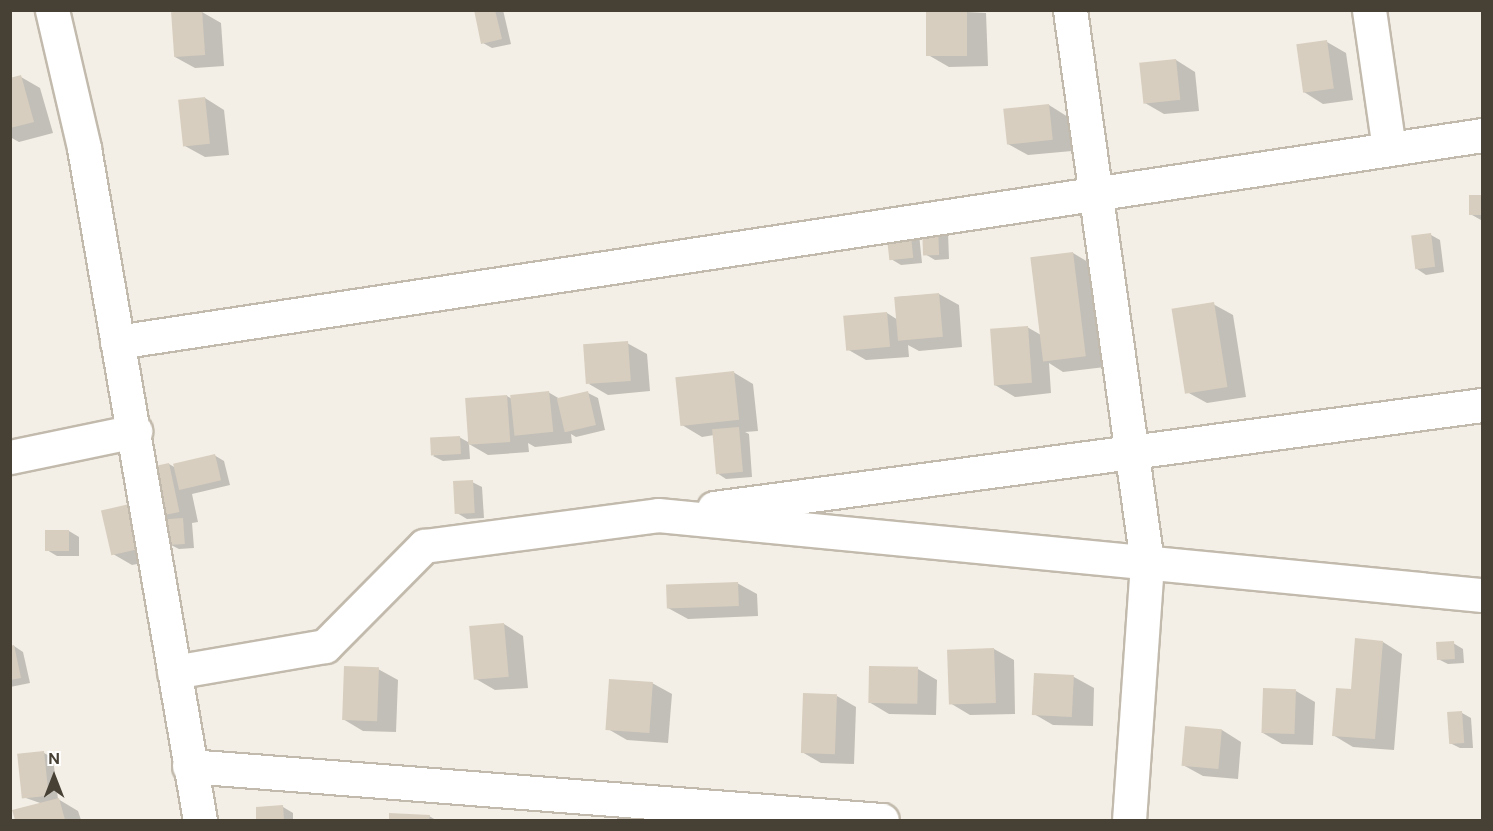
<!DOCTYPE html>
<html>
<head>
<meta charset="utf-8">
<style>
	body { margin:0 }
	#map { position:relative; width:1493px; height:831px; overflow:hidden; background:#f3efe6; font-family:"DM Sans",sans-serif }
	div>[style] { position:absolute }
	.shadow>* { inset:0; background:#0003 }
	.building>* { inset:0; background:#d8cebf; transform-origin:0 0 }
	.roads { filter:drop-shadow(2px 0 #c2baac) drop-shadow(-2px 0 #c2baac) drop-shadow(0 2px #c2baac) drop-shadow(0 -2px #c2baac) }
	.minor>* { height:33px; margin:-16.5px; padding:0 16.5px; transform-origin:16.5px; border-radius:16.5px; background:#fff }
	span { translate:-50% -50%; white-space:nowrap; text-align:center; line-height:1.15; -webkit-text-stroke:4.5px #fff; paint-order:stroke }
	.frame { position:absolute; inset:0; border:12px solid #464035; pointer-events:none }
	.north { position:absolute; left:24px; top:747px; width:60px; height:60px; -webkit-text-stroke:4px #fff; paint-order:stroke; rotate:0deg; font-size:16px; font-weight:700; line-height:24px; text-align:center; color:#464035 }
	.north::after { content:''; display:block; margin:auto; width:21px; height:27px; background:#464035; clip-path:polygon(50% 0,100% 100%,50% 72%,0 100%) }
</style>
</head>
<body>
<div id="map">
	<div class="shadow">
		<i style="clip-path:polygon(475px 10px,503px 10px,511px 44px,492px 48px,483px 43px)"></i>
		<i style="clip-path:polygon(928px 10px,986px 13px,988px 66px,949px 67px,930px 56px)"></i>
		<i style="clip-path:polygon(202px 12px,221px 23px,224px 66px,195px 68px,175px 57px)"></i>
		<i style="clip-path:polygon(1327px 42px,1346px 53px,1353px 100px,1323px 104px,1304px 92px)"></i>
		<i style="clip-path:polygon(1176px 60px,1195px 72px,1199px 111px,1164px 114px,1145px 103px)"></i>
		<i style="clip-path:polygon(21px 77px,40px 88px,53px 133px,19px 142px,10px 137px,10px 80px)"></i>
		<i style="clip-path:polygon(205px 98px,224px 110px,229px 155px,205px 157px,185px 146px)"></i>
		<i style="clip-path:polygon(1049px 105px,1068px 117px,1072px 151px,1028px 155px,1008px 144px)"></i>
		<i style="clip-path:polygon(1482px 197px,1482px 220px,1481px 220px,1472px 215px,1470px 198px)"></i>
		<i style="clip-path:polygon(924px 227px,948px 232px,949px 259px,935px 260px,925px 254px)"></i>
		<i style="clip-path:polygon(888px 231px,919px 234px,922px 263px,901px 265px,891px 259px)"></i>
		<i style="clip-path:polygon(1431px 235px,1440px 240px,1444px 272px,1426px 275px,1417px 269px)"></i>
		<i style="clip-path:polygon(1073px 253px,1093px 265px,1105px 367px,1063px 372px,1049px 363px,1051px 393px,1015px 397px,995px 385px,1027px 327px,1041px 335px)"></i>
		<i style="clip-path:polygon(939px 294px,959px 305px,962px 347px,919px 351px,908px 345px,909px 357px,866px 360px,847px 349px,887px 313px,898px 320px,896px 297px)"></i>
		<i style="clip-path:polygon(1213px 304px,1233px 315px,1246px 397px,1207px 403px,1187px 392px)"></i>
		<i style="clip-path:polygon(627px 343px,647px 354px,650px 391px,608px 395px,589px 384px)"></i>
		<i style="clip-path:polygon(733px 372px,753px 384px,758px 431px,745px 432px,749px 434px,752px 477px,726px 479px,717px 473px,714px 435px,702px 437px,682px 425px)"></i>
		<i style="clip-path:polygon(548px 392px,560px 399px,588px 393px,598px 398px,605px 430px,576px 437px,571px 434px,572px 443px,535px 447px,528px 443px,529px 452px,488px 455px,469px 444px,470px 459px,443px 461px,433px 456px,459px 437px,468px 442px,507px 396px,512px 399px)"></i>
		<i style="clip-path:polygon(214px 455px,224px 461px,230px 485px,192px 494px,198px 522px,192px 523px,194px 548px,179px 549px,169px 544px,168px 524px,158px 518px,167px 558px,132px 565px,113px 554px,138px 504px,169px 464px,176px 468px)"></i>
		<i style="clip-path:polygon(472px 482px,482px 487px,484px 518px,467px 519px,457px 513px)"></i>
		<i style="clip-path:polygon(69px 531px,79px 537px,79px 556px,57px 556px,47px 550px)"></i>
		<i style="clip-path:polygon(737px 583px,757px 594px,758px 616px,688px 619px,668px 608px)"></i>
		<i style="clip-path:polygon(504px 624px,523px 636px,528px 688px,495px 690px,476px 679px)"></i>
		<i style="clip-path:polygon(1383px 642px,1402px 654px,1394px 750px,1353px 747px,1333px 735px,1352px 690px)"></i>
		<i style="clip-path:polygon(1453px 643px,1463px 649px,1464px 663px,1448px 664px,1438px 659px)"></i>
		<i style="clip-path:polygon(14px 646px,23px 652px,30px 683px,10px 687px,10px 647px)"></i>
		<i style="clip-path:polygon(994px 649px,1014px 660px,1015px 714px,970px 715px,950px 703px)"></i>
		<i style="clip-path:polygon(378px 669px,398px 680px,396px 732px,363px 731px,343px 719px)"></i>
		<i style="clip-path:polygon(918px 669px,937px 680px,936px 715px,889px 714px,869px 702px)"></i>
		<i style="clip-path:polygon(1035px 675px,1074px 677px,1094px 688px,1093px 726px,1053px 725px,1034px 714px)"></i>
		<i style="clip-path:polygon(652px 683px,672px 694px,668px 743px,627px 740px,608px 729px)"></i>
		<i style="clip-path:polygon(1296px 691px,1315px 702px,1313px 745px,1282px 744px,1263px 733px)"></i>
		<i style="clip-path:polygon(837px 696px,856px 707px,854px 764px,821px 763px,802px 752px)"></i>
		<i style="clip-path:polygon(1462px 713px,1471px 718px,1473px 748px,1460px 748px,1450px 743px)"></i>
		<i style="clip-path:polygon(1186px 728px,1222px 730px,1241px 742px,1238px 779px,1203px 776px,1183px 765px)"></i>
		<i style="clip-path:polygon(44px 753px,53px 758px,58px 799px,78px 811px,81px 820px,16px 820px,14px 812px,43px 804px,23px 797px)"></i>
		<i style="clip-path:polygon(283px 807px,293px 813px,293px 820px,258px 820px,258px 808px)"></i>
		<i style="clip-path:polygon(391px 815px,429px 816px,436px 820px,391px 820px)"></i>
	</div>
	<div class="building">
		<i style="left:202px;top:10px;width:45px;height:31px;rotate:86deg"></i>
		<i style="clip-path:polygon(474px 10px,495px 10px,502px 39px,481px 44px)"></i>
		<i style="left:926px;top:10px;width:41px;height:46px"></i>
		<i style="left:1327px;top:40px;width:49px;height:31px;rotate:82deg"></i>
		<i style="left:1176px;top:59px;width:41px;height:37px;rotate:84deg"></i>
		<i style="clip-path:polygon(21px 75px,34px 122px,10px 128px,10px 78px)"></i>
		<i style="left:205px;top:97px;width:47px;height:27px;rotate:84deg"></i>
		<i style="left:1049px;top:104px;width:36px;height:46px;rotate:84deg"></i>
		<i style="left:1482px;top:195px;width:20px;height:13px;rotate:90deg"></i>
		<i style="left:938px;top:225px;width:30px;height:16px;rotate:88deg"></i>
		<i style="left:910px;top:227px;width:31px;height:24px;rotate:84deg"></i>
		<i style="left:1431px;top:233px;width:34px;height:20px;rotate:83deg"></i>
		<i style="left:1073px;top:252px;width:105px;height:43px;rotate:83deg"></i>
		<i style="left:939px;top:293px;width:44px;height:45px;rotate:85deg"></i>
		<i style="left:1214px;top:302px;width:86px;height:43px;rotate:81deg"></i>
		<i style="left:887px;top:312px;width:35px;height:44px;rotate:85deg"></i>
		<i style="left:1028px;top:326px;width:57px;height:38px;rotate:86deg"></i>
		<i style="left:628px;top:341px;width:40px;height:45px;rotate:86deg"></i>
		<i style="left:734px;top:371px;width:49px;height:59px;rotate:84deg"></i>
		<i style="left:549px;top:391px;width:41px;height:39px;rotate:84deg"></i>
		<i style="left:588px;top:391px;width:35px;height:32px;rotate:77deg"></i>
		<i style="left:507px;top:395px;width:47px;height:42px;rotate:86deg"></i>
		<i style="left:739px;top:427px;width:45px;height:27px;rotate:85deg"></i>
		<i style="left:460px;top:436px;width:18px;height:30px;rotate:87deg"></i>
		<i style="left:215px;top:454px;width:27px;height:43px;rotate:77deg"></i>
		<i style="left:169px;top:463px;width:50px;height:25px;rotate:78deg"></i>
		<i style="left:473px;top:480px;width:33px;height:20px;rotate:87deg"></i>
		<i style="left:138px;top:502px;width:46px;height:38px;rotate:77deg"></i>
		<i style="left:183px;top:518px;width:26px;height:17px;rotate:86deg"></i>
		<i style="left:45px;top:530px;width:24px;height:21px"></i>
		<i style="left:738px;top:582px;width:24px;height:72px;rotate:88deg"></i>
		<i style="left:504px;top:623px;width:54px;height:35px;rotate:85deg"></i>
		<i style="clip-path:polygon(1355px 638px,1383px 641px,1375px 739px,1332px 736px,1336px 688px,1351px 689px)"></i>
		<i style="left:1454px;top:641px;width:18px;height:18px;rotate:87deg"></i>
		<i style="clip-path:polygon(14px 645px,21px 678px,10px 680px,10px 646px)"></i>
		<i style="left:994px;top:648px;width:55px;height:47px;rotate:88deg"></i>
		<i style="left:344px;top:666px;width:35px;height:54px;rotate:2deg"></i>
		<i style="left:869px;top:666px;width:49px;height:37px;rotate:1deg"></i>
		<i style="left:1034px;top:673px;width:40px;height:42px;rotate:3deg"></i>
		<i style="left:609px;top:679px;width:44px;height:51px;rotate:4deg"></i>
		<i style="left:1263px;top:688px;width:33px;height:45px;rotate:2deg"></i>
		<i style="left:803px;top:693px;width:34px;height:60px;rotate:2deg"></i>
		<i style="left:1462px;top:711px;width:32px;height:15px;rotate:86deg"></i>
		<i style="left:1185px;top:726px;width:37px;height:40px;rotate:5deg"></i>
		<i style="left:44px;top:751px;width:45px;height:27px;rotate:84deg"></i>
		<i style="clip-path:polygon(59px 798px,65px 820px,15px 820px,12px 810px)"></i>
		<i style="clip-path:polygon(283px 805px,284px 820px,256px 820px,256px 807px)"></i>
		<i style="clip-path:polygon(389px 813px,430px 815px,429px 820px,389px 820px)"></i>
	</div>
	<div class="roads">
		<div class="minor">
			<i style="left:52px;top:10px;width:142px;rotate:76.9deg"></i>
			<i style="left:84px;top:148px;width:682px;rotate:80.21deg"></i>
			<i style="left:1070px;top:10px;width:558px;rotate:82.07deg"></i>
			<i style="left:1147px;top:563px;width:258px;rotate:94deg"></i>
			<i style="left:1369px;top:10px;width:140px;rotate:81.8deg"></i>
			<i style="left:117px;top:342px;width:1381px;rotate:-8.62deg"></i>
			<i style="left:10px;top:457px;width:128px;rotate:-11.7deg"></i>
			<i style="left:714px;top:508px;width:775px;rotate:-7.64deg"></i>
			<i style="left:174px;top:672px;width:153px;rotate:-9.8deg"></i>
			<i style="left:325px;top:646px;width:141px;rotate:-45.3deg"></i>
			<i style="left:424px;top:546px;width:236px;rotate:-7.5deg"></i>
			<i style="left:658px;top:515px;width:828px;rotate:5.55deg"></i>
			<i style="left:189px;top:766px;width:695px;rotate:4.46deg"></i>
		</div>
	</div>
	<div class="frame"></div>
	<div class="north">N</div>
</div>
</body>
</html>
